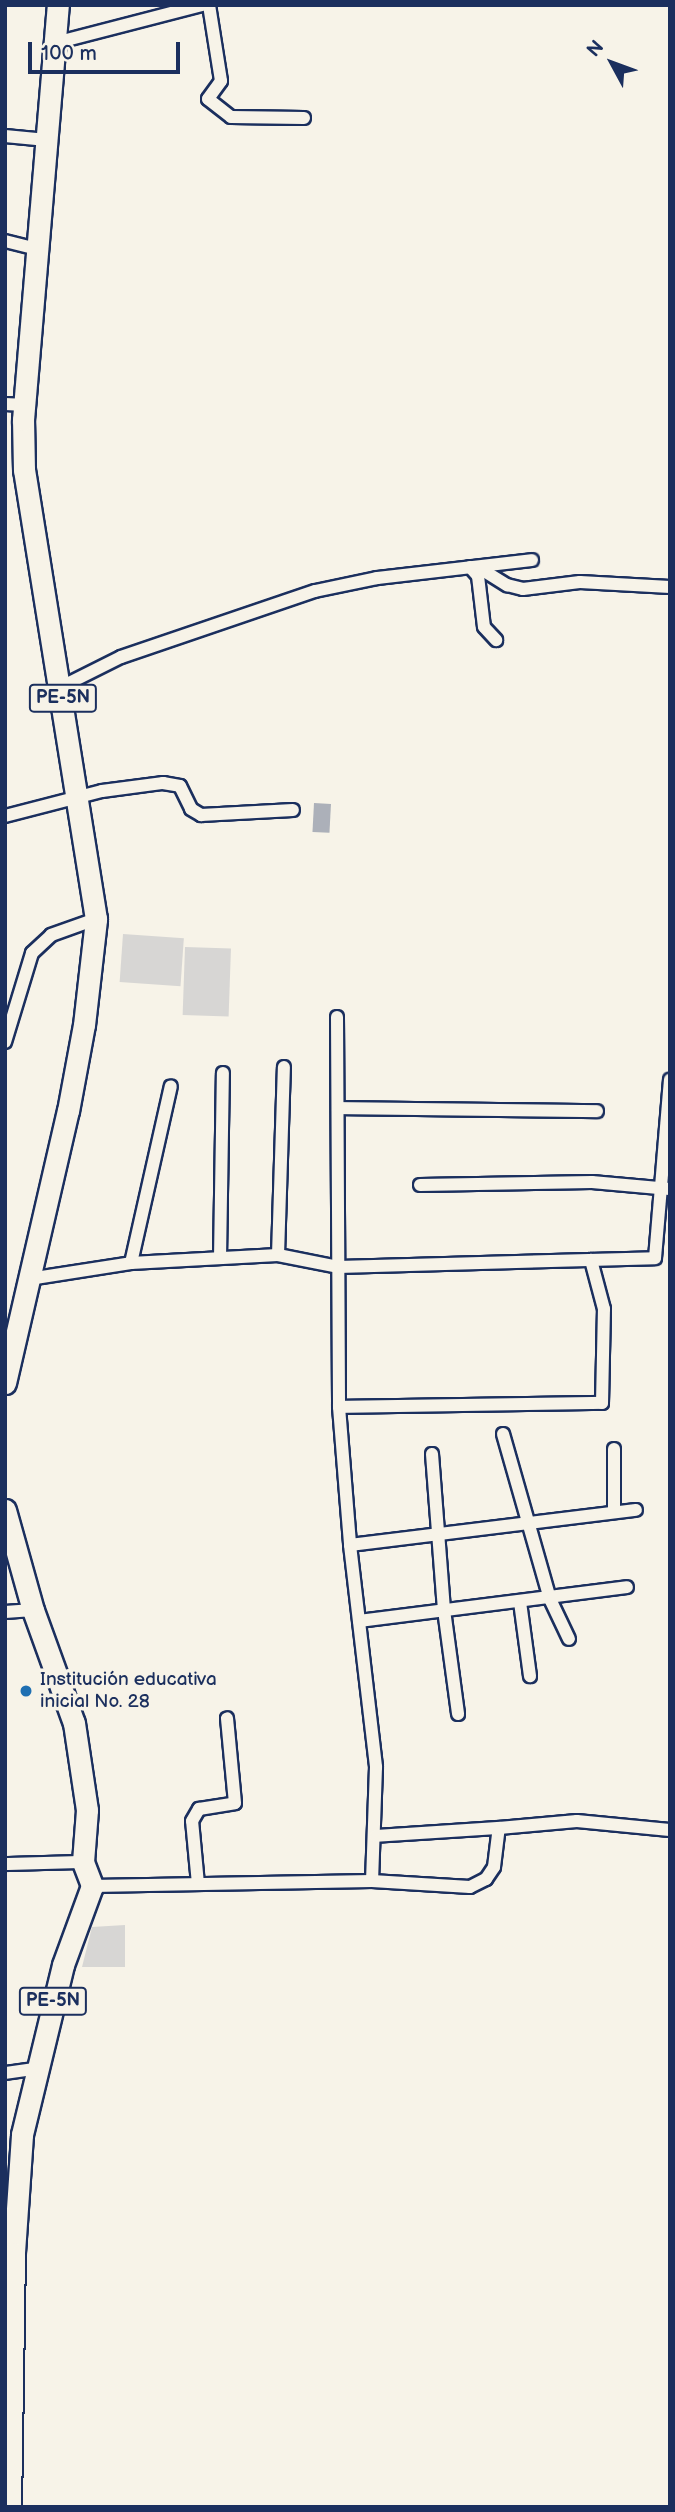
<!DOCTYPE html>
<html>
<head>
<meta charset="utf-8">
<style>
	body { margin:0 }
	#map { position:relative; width:675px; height:2512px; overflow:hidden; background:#f7f3e8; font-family:"Balsamiq Sans",sans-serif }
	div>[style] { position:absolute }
	.green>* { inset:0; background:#d7d6d4; transform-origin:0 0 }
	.water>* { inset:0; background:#acb0b9; transform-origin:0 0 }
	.roads { filter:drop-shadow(2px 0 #1b2f5e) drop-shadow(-2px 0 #1b2f5e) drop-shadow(0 2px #1b2f5e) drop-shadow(0 -2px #1b2f5e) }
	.street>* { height:12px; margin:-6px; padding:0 6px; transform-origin:6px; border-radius:6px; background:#f7f3e8 }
	.highway>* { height:21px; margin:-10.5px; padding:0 10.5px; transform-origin:10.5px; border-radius:10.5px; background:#f7f3e8 }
	.dots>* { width:19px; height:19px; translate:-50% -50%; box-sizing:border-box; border:4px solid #f7f3e8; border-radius:50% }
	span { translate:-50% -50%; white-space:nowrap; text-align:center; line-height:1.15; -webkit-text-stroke:7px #f7f3e8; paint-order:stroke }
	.shield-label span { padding:2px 5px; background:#f7f3e8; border:2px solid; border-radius:5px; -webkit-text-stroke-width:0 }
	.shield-label { font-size:18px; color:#1b2f5e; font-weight:700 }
	.poi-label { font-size:19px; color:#1b2f5e }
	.left { translate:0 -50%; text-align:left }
	.frame { position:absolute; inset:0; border:7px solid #1b2f5e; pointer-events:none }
	.north { position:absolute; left:577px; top:28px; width:70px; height:70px; -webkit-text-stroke:5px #f7f3e8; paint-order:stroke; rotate:311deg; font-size:19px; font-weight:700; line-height:28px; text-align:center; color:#1b2f5e }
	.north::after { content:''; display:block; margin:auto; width:24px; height:32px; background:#1b2f5e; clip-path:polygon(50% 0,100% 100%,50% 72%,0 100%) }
	.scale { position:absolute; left:28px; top:42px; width:152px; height:32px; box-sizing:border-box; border:4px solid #1b2f5e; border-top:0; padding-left:9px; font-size:21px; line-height:24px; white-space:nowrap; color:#1b2f5e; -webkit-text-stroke:5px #f7f3e8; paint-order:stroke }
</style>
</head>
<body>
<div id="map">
	<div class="green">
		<i style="left:123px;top:934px;width:61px;height:48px;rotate:4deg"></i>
		<i style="left:185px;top:947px;width:46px;height:68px;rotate:2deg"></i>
		<i style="clip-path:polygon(125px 1925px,125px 1967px,82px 1967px,92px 1927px)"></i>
	</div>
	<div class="water">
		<i style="left:314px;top:803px;width:17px;height:29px;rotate:3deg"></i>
	</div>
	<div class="roads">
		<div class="street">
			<i style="left:209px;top:5px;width:77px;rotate:81deg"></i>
			<i style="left:221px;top:81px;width:22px;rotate:126deg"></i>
			<i style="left:208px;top:99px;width:29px;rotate:38deg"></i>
			<i style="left:231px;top:117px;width:73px;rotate:0.8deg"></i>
			<i style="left:55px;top:43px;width:152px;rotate:-14.5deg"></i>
			<i style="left:5px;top:136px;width:42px;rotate:5.4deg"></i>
			<i style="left:5px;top:241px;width:32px;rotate:14deg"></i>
			<i style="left:5px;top:404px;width:20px;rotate:3deg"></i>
			<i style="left:470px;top:567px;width:12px;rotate:48deg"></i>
			<i style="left:478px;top:576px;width:51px;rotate:83.3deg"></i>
			<i style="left:484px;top:627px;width:18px;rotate:47deg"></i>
			<i style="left:481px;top:569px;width:31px;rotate:32deg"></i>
			<i style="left:507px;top:585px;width:16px;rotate:14deg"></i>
			<i style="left:523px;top:589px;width:57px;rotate:-7deg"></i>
			<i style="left:580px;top:582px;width:90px;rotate:3.2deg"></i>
			<i style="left:61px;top:687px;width:67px;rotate:-26.6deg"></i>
			<i style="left:121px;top:657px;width:205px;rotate:-18.8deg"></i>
			<i style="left:315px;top:591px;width:63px;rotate:-11.8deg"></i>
			<i style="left:377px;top:578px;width:156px;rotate:-6.6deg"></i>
			<i style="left:5px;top:816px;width:100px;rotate:-14.5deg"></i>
			<i style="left:102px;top:791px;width:62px;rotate:-7.5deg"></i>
			<i style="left:163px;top:783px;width:17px;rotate:10deg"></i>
			<i style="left:180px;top:786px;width:25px;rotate:64deg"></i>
			<i style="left:191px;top:809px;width:12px;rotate:31deg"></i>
			<i style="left:201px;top:815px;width:92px;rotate:-3.1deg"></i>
			<i style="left:337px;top:1017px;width:390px;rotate:89.7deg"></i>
			<i style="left:339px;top:1407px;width:138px;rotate:85.4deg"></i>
			<i style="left:350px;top:1545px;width:224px;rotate:83.3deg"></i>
			<i style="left:376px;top:1767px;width:114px;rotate:92deg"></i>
			<i style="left:5px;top:1042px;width:93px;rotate:-73.1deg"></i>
			<i style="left:32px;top:953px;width:26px;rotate:-43deg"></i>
			<i style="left:51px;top:935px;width:48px;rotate:-19.6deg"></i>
			<i style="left:338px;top:1108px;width:259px;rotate:0.7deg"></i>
			<i style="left:420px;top:1185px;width:172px;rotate:-1deg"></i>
			<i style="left:592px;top:1182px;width:78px;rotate:5.1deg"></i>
			<i style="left:278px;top:1255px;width:188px;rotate:-88.2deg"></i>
			<i style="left:220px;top:1258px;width:185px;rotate:-89.1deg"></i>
			<i style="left:131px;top:1263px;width:181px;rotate:-77.3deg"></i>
			<i style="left:29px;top:1279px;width:103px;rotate:-8.9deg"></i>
			<i style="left:131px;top:1263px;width:147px;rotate:-3.1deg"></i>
			<i style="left:278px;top:1255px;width:61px;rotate:11.3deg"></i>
			<i style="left:338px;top:1267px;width:317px;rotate:-1.6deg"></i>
			<i style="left:655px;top:1258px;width:179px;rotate:-85.2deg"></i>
			<i style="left:339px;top:1407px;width:263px;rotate:-0.9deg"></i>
			<i style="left:602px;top:1403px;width:94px;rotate:-88.8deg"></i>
			<i style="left:604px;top:1309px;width:51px;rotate:-104.9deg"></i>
			<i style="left:503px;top:1434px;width:172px;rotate:74.1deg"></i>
			<i style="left:550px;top:1599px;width:44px;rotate:64.6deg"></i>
			<i style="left:432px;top:1454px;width:156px;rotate:85.6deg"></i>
			<i style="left:444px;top:1610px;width:105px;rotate:82.3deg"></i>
			<i style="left:614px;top:1512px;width:63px;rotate:-90deg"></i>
			<i style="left:350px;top:1545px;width:288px;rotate:-7deg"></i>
			<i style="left:520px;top:1602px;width:75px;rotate:82.3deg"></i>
			<i style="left:5px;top:1612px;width:28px;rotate:-4deg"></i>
			<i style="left:359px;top:1621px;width:270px;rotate:-7.2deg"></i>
			<i style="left:375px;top:1836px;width:124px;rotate:-3.7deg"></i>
			<i style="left:5px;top:1864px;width:78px;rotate:-1.5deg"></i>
			<i style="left:198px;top:1884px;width:63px;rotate:-95.4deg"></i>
			<i style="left:192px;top:1821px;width:14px;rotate:-60deg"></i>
			<i style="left:199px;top:1809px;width:36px;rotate:-9deg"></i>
			<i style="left:235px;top:1803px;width:85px;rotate:-95.4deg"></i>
			<i style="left:92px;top:1886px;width:280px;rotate:-1deg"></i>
			<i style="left:372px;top:1881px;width:98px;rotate:3.5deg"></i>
			<i style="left:470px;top:1887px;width:18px;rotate:-27deg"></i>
			<i style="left:486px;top:1879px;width:14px;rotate:-56deg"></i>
			<i style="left:494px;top:1867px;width:39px;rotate:-83deg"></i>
			<i style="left:499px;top:1828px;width:78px;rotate:-5.1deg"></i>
			<i style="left:577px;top:1821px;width:93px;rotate:5.5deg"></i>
			<i style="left:5px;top:2073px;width:29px;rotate:-8deg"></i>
		</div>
		<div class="highway">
			<i style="left:5px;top:1383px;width:279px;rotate:-77deg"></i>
			<i style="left:68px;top:1111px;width:87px;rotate:-79.5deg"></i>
			<i style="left:84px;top:1025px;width:107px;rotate:-83.5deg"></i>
			<i style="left:96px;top:919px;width:455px;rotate:-99.1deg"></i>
			<i style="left:24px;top:470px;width:50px;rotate:-91.1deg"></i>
			<i style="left:23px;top:420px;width:416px;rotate:-85.2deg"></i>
			<i style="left:5px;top:1510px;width:104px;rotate:74.4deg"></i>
			<i style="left:33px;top:1610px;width:120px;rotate:70.1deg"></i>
			<i style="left:74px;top:1723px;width:88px;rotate:81.5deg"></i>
			<i style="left:87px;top:1810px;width:52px;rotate:94.4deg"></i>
			<i style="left:83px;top:1862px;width:26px;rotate:69deg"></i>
			<i style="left:92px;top:1886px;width:84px;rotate:110.2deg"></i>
			<i style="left:63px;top:1965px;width:175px;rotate:103.6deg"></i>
			<i style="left:22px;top:2135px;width:118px;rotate:93.9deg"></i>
			<i style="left:14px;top:2253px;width:254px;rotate:90.9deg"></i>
		</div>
	</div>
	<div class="dots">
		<i style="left:26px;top:1691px;background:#1f6fb2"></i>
	</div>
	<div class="shield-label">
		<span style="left:63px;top:698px">PE-5N</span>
		<span style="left:53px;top:2001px">PE-5N</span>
	</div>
	<div class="poi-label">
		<span class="left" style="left:40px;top:1691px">Institución educativa<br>inicial No. 28</span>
	</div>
	<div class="frame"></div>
	<div class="north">N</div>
	<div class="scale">100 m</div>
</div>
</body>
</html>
